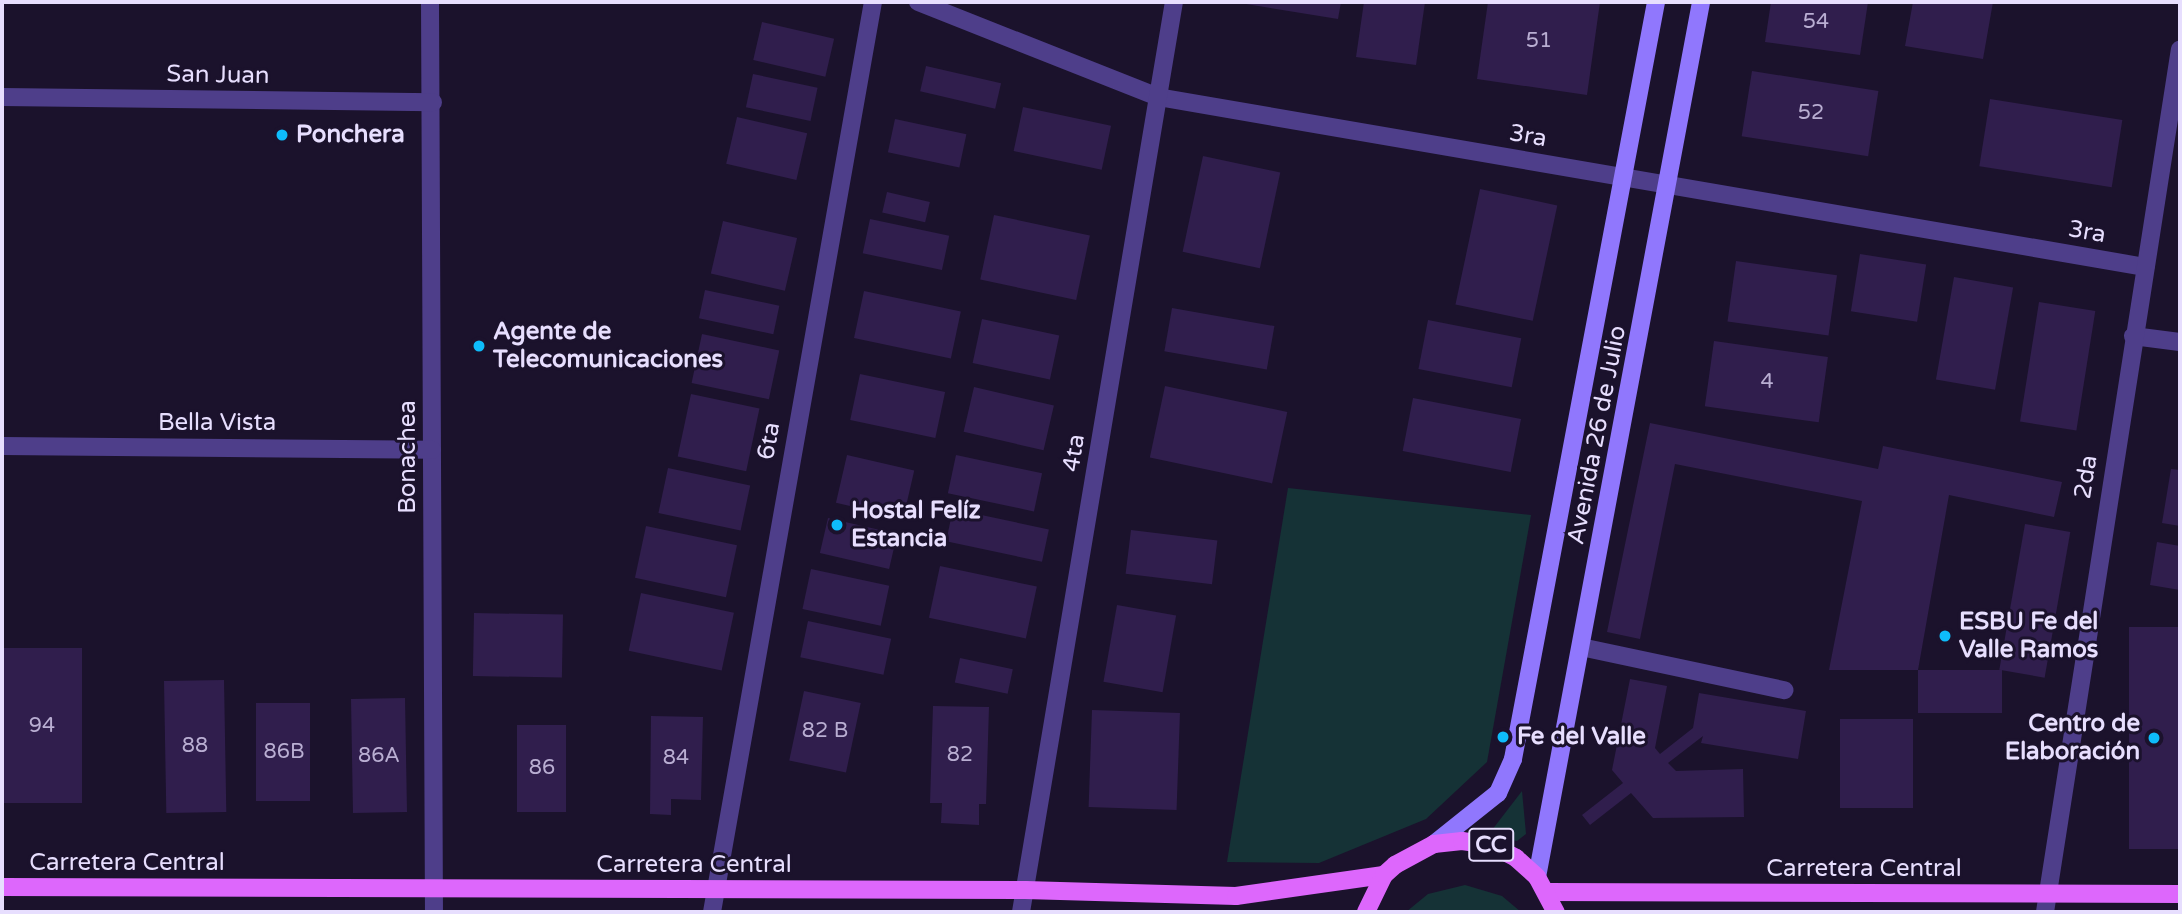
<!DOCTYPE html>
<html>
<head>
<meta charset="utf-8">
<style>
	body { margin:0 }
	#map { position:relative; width:2182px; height:914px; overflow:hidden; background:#1b122c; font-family:"Varela Round",sans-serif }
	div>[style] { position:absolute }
	.green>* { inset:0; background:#153236 }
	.building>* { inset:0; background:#301e4d; transform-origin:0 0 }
	.lane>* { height:18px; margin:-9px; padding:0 9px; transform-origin:9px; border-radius:9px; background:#4e3e8a }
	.street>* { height:18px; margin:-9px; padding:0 9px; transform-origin:9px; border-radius:9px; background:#4e3e8a }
	.secondary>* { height:18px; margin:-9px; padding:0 9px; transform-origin:9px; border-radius:9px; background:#9077fd }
	.primary>* { height:18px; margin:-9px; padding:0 9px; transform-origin:9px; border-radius:9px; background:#dd67fc }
	.dots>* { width:19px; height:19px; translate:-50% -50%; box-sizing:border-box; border:4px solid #1b122c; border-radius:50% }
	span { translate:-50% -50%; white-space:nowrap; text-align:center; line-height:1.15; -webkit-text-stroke:6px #1b122c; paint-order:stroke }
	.number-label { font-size:21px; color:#b9aed2 }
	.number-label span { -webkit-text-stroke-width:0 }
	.shield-label span { padding:2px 5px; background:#1b122c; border:2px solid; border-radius:5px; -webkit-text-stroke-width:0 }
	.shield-label { font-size:23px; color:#e7defe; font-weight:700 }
	.street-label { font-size:24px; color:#e7defe }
	.poi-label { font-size:24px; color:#e7defe; font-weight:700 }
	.left { translate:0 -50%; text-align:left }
	.right { translate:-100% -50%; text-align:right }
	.frame { position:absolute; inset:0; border:4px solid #e7defe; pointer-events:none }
</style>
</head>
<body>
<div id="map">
	<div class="green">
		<i style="clip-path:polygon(1288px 488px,1531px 515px,1487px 762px,1426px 819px,1319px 863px,1227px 862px)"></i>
		<i style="clip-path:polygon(1522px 791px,1526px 834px,1517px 841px,1496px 837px,1492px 830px)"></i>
		<i style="clip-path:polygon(1465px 885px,1502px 896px,1521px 912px,1406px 912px,1428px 894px)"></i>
	</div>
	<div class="building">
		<i style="clip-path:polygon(1234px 2px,1341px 2px,1338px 19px)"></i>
		<i style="clip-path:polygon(1364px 2px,1425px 2px,1416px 65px,1356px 57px)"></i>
		<i style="clip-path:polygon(1488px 2px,1600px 2px,1587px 95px,1477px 79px)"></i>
		<i style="clip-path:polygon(1771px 2px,1868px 2px,1860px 55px,1765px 42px)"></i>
		<i style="clip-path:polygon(1913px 2px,1993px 2px,1983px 59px,1905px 46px)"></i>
		<i style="left:762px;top:22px;width:74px;height:39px;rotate:13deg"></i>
		<i style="left:926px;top:66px;width:77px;height:26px;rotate:13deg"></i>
		<i style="left:1752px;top:71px;width:128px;height:66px;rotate:9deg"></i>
		<i style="left:753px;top:74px;width:66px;height:34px;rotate:12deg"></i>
		<i style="left:1990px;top:99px;width:134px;height:68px;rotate:9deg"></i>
		<i style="left:1023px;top:107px;width:90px;height:45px;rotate:12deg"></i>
		<i style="left:737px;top:117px;width:72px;height:48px;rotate:13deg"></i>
		<i style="left:895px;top:119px;width:73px;height:34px;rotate:12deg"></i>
		<i style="left:1203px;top:156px;width:79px;height:98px;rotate:12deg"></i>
		<i style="left:1480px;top:189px;width:79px;height:118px;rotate:12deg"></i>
		<i style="left:887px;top:192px;width:44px;height:21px;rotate:13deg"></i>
		<i style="left:994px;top:215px;width:98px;height:66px;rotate:12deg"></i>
		<i style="left:870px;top:219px;width:81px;height:35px;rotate:12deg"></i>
		<i style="left:723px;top:221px;width:76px;height:54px;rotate:13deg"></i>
		<i style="left:1860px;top:254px;width:67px;height:58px;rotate:9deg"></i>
		<i style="left:1736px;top:261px;width:102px;height:61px;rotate:8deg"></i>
		<i style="left:1954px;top:277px;width:60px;height:104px;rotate:10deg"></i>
		<i style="left:705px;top:290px;width:76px;height:29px;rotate:12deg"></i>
		<i style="left:864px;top:291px;width:99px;height:48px;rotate:12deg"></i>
		<i style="left:2039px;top:302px;width:57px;height:121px;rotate:9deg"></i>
		<i style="left:1172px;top:308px;width:104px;height:44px;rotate:10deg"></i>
		<i style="left:982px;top:319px;width:79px;height:45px;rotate:12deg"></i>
		<i style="left:1428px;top:320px;width:95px;height:50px;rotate:11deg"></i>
		<i style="left:702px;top:334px;width:79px;height:50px;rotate:12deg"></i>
		<i style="left:1714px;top:341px;width:115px;height:66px;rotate:8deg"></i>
		<i style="left:860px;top:374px;width:87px;height:47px;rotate:12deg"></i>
		<i style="left:1165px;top:386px;width:125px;height:73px;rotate:12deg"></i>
		<i style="left:974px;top:387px;width:82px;height:46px;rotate:13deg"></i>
		<i style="left:691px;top:394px;width:70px;height:64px;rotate:12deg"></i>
		<i style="left:1413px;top:398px;width:110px;height:54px;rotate:11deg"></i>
		<i style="clip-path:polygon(1650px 423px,1878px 469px,1883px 446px,2062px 482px,2054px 517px,1949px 495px,1918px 670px,1829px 670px,1862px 501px,1675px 464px,1640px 639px,1607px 632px)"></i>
		<i style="left:847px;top:455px;width:69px;height:49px;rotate:13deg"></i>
		<i style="left:956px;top:455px;width:88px;height:39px;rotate:12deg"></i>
		<i style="left:668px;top:468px;width:84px;height:46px;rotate:12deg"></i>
		<i style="clip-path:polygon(2171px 469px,2180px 470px,2180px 526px,2162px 523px)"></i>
		<i style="left:953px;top:509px;width:98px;height:33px;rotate:12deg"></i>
		<i style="left:828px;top:518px;width:71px;height:36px;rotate:13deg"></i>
		<i style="left:2025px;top:524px;width:46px;height:148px;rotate:10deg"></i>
		<i style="left:646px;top:526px;width:93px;height:53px;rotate:12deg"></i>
		<i style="left:1131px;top:530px;width:87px;height:44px;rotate:7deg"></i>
		<i style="clip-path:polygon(2157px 542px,2180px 546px,2180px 590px,2150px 585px)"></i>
		<i style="left:940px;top:566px;width:99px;height:53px;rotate:12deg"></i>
		<i style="left:811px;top:569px;width:80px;height:41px;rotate:12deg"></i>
		<i style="left:641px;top:593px;width:95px;height:59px;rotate:12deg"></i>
		<i style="left:1117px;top:605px;width:60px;height:78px;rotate:10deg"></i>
		<i style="left:474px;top:613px;width:89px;height:63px;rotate:1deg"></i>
		<i style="left:808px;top:621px;width:85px;height:37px;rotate:12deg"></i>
		<i style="left:2129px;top:627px;width:51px;height:222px"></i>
		<i style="left:82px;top:648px;width:155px;height:80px;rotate:90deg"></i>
		<i style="left:960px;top:658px;width:54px;height:25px;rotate:12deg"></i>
		<i style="left:1918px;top:670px;width:84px;height:43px"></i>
		<i style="clip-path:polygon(1630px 679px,1667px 686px,1655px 748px,1660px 754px,1693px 728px,1699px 693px,1806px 711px,1798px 759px,1701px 743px,1703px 736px,1668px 763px,1676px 771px,1743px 769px,1744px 817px,1653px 818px,1631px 793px,1590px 825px,1582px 815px,1623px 783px,1612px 770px)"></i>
		<i style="left:224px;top:680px;width:132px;height:60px;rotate:89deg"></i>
		<i style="left:804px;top:691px;width:58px;height:71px;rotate:12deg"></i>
		<i style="left:405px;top:698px;width:114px;height:54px;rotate:89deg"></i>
		<i style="left:256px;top:703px;width:54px;height:98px"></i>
		<i style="clip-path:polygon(933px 706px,989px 707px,986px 804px,979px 804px,979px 825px,941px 823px,942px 803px,930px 803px)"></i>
		<i style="left:1092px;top:710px;width:88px;height:97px;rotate:2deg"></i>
		<i style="clip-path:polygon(651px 716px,703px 717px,701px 800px,671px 799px,671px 815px,650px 814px)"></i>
		<i style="left:1840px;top:719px;width:73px;height:89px"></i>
		<i style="left:517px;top:725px;width:49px;height:87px"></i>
	</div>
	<div class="lane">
		<i style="left:1581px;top:647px;width:208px;rotate:12deg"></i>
	</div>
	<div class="street">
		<i style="left:430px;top:2px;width:910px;rotate:89.75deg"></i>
		<i style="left:918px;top:2px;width:258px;rotate:21.6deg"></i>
		<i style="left:1158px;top:97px;width:1002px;rotate:9.77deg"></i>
		<i style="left:2px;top:97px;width:431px;rotate:0.7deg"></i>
		<i style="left:2133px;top:336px;width:47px;rotate:7.3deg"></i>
		<i style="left:2px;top:446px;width:430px;rotate:0.5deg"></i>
		<i style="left:712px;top:912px;width:924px;rotate:-79.97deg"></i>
		<i style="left:1021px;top:912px;width:923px;rotate:-80.46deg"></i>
		<i style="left:2045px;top:912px;width:873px;rotate:-81.11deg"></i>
	</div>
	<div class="secondary">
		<i style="left:1434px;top:844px;width:82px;rotate:-38.6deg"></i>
		<i style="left:1498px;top:793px;width:37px;rotate:-66deg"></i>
		<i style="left:1513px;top:759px;width:770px;rotate:-79.3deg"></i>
		<i style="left:1537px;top:877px;width:890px;rotate:-79.38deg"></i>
	</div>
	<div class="primary">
		<i style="left:2px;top:887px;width:1023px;rotate:0.17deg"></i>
		<i style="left:1025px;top:890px;width:211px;rotate:1.6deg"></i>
		<i style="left:1236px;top:896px;width:149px;rotate:-8.1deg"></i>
		<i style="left:1547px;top:892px;width:633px;rotate:0.18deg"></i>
		<i style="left:1366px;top:912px;width:41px;rotate:-64.1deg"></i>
		<i style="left:1384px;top:875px;width:15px;rotate:-42deg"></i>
		<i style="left:1395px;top:865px;width:44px;rotate:-28.3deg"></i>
		<i style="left:1434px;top:844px;width:28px;rotate:-6deg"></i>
		<i style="left:1462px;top:841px;width:29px;rotate:8deg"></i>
		<i style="left:1491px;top:845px;width:28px;rotate:27deg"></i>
		<i style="left:1516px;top:858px;width:28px;rotate:42deg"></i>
		<i style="left:1537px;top:877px;width:40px;rotate:62deg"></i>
	</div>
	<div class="dots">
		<i style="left:282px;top:135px;background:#0ebcfb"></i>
		<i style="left:479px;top:346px;background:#0ebcfb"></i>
		<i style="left:837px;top:525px;background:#0ebcfb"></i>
		<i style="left:1945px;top:636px;background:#0ebcfb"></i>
		<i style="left:1503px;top:737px;background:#0ebcfb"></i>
		<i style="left:2154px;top:738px;background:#0ebcfb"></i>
	</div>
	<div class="number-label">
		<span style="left:1816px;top:22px">54</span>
		<span style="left:1539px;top:41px">51</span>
		<span style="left:1811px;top:113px">52</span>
		<span style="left:1767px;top:382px">4</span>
		<span style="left:42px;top:726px">94</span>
		<span style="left:825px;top:731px">82 B</span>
		<span style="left:195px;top:746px">88</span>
		<span style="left:284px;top:752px">86B</span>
		<span style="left:960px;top:755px">82</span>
		<span style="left:379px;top:756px">86A</span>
		<span style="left:676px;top:758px">84</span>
		<span style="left:542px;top:768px">86</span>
	</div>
	<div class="shield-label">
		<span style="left:1491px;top:845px">CC</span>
	</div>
	<div class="street-label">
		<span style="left:218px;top:75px;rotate:1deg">San Juan</span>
		<span style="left:1528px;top:136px;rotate:10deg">3ra</span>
		<span style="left:2087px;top:232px;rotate:10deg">3ra</span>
		<span style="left:217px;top:423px">Bella Vista</span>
		<span style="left:1597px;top:435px;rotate:-79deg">Avenida 26 de Julio</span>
		<span style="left:769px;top:441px;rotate:-80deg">6ta</span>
		<span style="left:1074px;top:453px;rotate:-81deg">4ta</span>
		<span style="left:408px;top:457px;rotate:-90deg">Bonachea</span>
		<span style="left:2086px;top:477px;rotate:-81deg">2da</span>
		<span style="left:127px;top:863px">Carretera Central</span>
		<span style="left:694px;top:865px">Carretera Central</span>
		<span style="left:1864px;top:869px">Carretera Central</span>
	</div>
	<div class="poi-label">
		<span class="left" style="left:296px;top:135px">Ponchera</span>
		<span class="left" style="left:493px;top:346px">Agente de<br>Telecomunicaciones</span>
		<span class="left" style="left:851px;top:525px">Hostal Felíz<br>Estancia</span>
		<span class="left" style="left:1959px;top:636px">ESBU Fe del<br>Valle Ramos</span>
		<span class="right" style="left:2140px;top:738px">Centro de<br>Elaboración</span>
		<span class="left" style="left:1517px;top:737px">Fe del Valle</span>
	</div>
	<div class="frame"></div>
</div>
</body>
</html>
